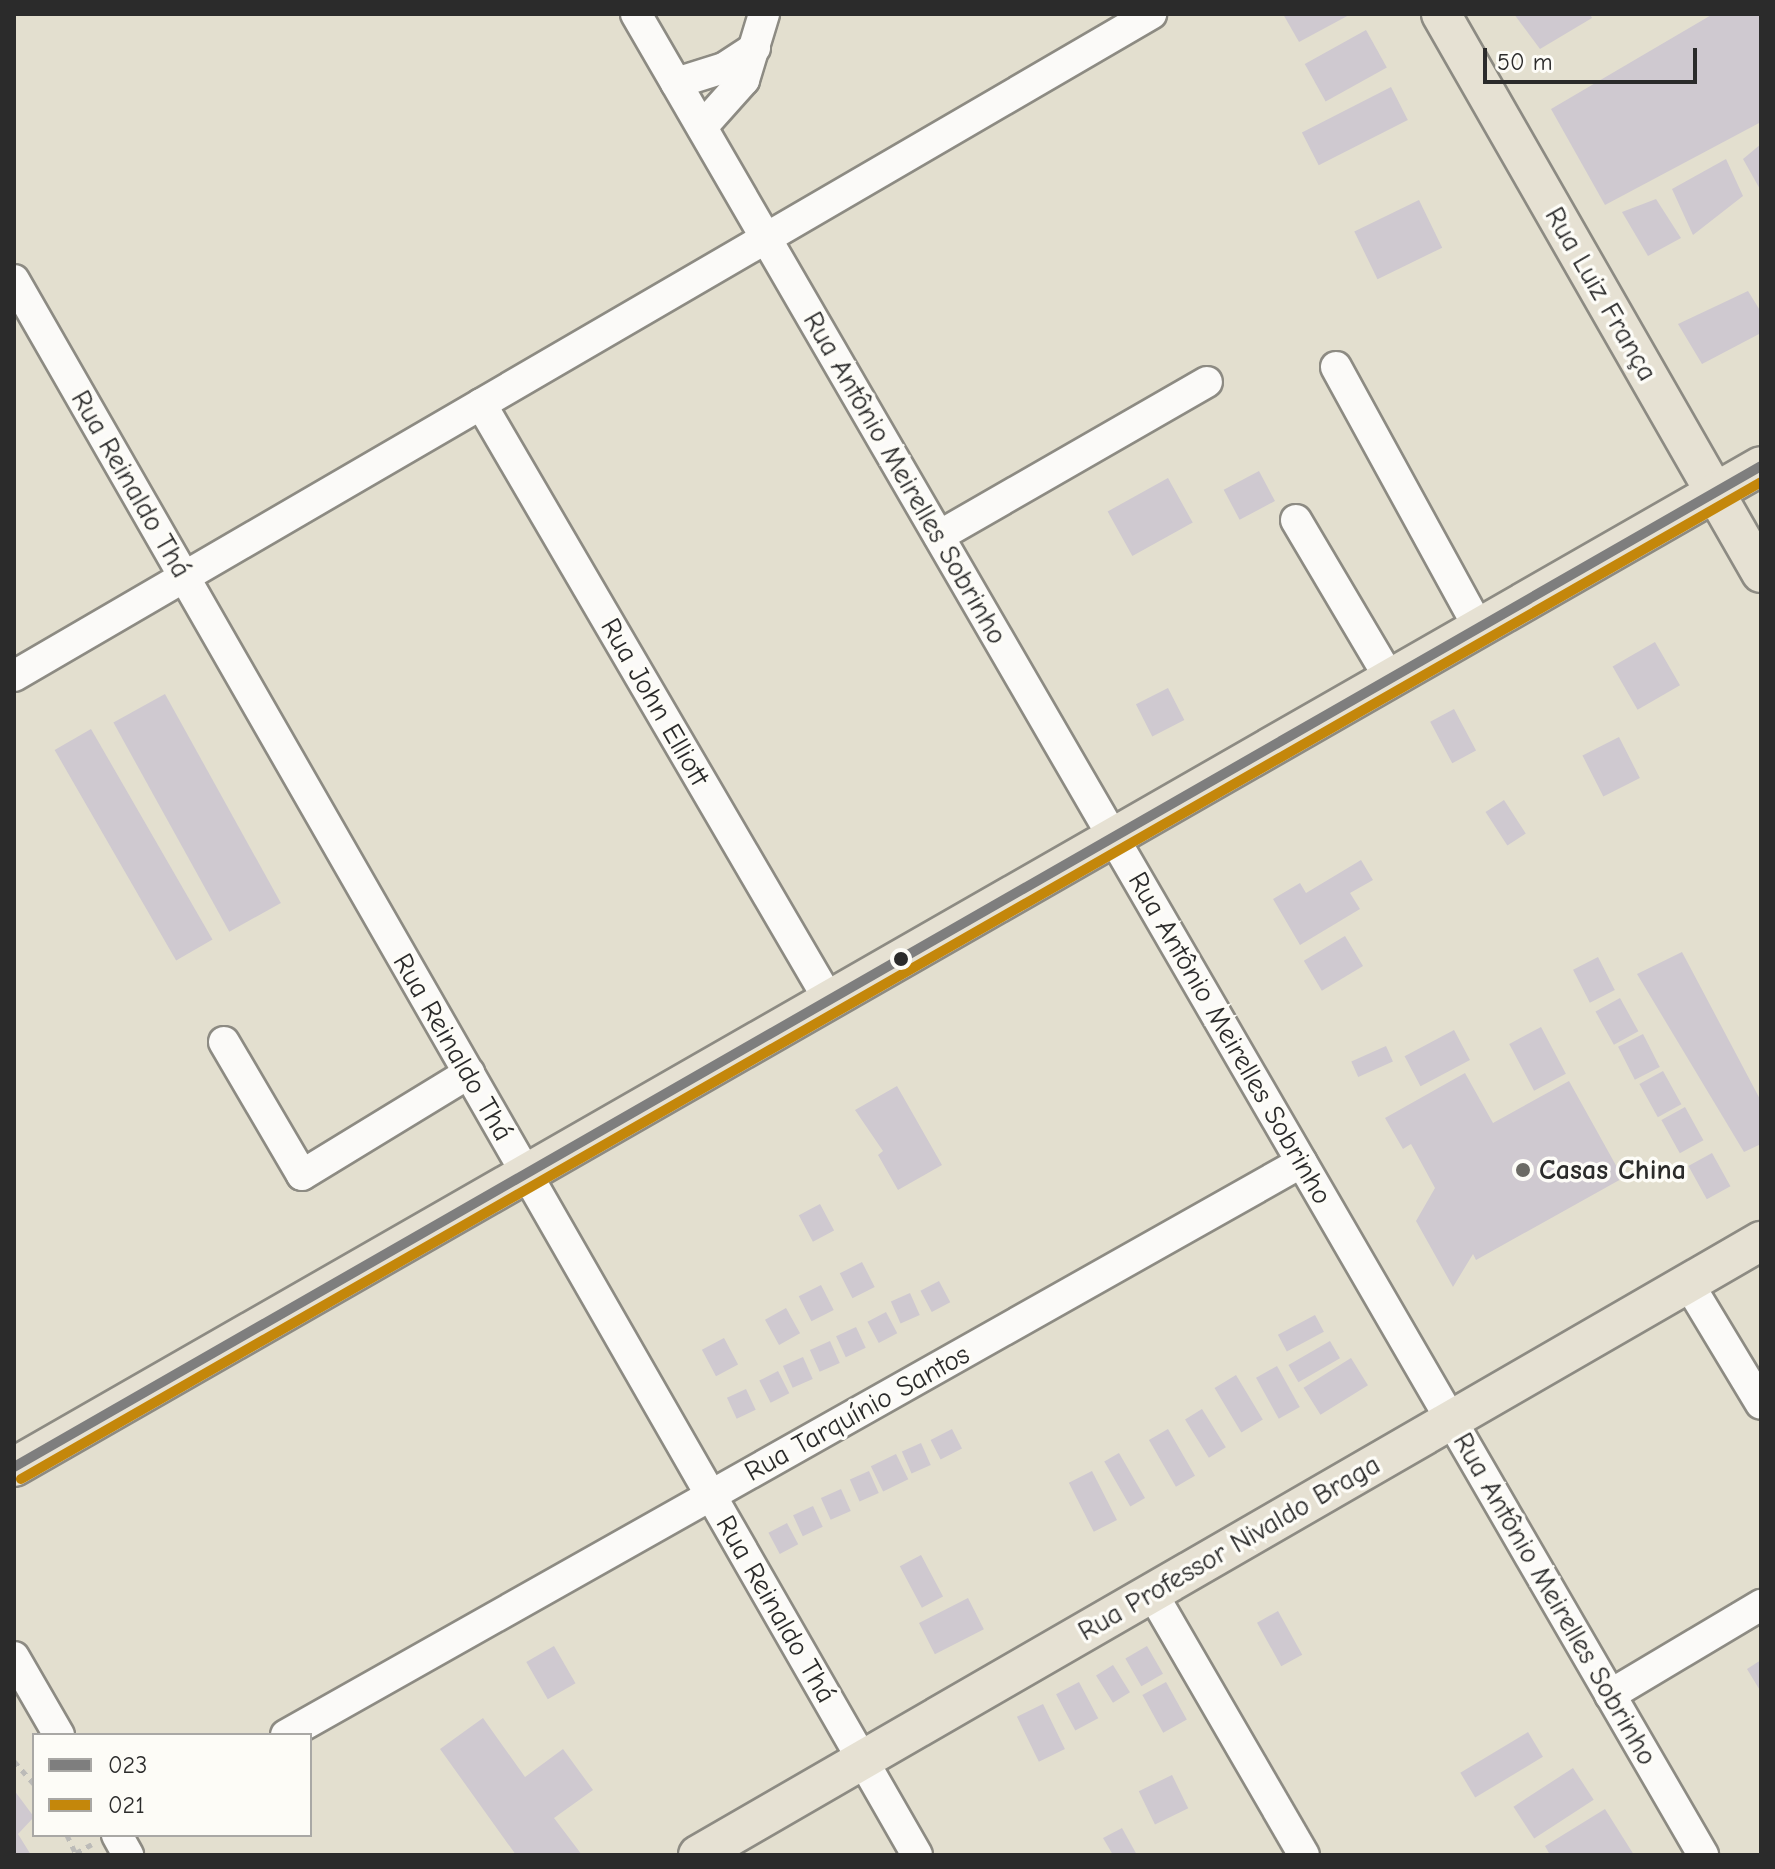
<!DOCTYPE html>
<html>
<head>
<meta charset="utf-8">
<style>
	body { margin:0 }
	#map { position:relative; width:1775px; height:1869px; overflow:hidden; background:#e3dfcf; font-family:"Comic Neue",sans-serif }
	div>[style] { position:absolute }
	.building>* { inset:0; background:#cfc9d0; transform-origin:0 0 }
	.path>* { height:5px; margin-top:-2.5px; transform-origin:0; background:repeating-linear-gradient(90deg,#bcbbb8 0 6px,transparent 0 12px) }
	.roads { filter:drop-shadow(2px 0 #8d8b83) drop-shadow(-2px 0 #8d8b83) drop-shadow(0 2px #8d8b83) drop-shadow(0 -2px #8d8b83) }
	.minor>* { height:30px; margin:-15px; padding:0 15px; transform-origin:15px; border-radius:15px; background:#fbfaf8 }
	.major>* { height:38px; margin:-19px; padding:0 19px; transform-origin:19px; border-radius:19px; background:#e6e1d3 }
	.bus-1>* { height:10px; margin:-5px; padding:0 5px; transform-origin:5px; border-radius:5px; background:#7e7e7e }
	.bus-2>* { height:10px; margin:-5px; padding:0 5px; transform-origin:5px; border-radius:5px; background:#c4870b }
	.dots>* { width:22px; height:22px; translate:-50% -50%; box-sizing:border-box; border:4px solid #fdfcf7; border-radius:50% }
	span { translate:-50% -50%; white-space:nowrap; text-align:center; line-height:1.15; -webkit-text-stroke:7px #fdfcf7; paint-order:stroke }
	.street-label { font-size:28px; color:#2b2b2b }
	.poi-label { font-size:28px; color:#2b2b2b; font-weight:700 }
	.left { translate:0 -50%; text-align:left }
	.frame { position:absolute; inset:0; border:16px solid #2b2b2b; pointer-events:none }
	.legend { position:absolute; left:32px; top:1733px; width:280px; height:104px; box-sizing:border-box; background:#fdfcf7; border:2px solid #a9a8a5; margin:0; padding:10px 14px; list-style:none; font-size:24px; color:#2b2b2b }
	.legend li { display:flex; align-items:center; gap:16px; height:40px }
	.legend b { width:40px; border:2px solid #a9a8a5 }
	.scale { position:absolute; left:1483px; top:48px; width:214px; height:36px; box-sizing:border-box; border:4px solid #2b2b2b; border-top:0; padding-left:10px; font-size:24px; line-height:28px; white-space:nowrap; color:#2b2b2b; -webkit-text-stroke:6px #fdfcf7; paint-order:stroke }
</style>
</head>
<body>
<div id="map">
	<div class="building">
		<i style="clip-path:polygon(1283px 14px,1351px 14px,1299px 42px)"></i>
		<i style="clip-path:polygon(1514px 14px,1590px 14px,1592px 18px,1540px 49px)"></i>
		<i style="clip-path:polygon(1713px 14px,1761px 14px,1761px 122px,1605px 205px,1551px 109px)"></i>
		<i style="left:1366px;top:30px;width:43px;height:70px;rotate:61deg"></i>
		<i style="left:1391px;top:87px;width:37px;height:100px;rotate:63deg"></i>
		<i style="clip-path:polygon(1761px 144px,1761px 191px,1743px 159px)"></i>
		<i style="clip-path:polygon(1726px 159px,1743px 196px,1693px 235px,1672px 189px)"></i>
		<i style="clip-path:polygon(1656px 199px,1681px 238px,1648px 256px,1622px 212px)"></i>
		<i style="left:1419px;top:200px;width:53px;height:72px;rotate:64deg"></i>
		<i style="clip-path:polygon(1748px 291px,1761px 312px,1761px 333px,1702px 364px,1678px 324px)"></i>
		<i style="left:1259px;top:471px;width:34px;height:40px;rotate:62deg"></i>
		<i style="left:1168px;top:478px;width:51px;height:69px;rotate:61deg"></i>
		<i style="left:1655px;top:642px;width:50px;height:49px;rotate:60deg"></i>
		<i style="left:1168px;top:688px;width:36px;height:36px;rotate:63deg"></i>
		<i style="left:165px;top:694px;width:239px;height:59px;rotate:61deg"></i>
		<i style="left:1454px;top:709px;width:47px;height:27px;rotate:62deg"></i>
		<i style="left:91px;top:729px;width:243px;height:42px;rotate:60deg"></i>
		<i style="left:1619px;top:737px;width:46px;height:41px;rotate:63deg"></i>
		<i style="left:1504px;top:800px;width:40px;height:22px;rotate:57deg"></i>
		<i style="clip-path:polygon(1361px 860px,1373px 880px,1350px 893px,1360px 909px,1300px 945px,1273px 899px,1300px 883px,1306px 893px)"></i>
		<i style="left:1345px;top:936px;width:35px;height:48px;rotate:59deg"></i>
		<i style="clip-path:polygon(1682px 952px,1761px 1101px,1761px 1144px,1744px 1152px,1637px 974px)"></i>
		<i style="left:1598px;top:957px;width:37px;height:28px;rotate:63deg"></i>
		<i style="left:1620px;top:998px;width:38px;height:28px;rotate:61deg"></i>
		<i style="left:1541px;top:1027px;width:53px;height:36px;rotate:62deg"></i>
		<i style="left:1454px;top:1030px;width:34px;height:56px;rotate:62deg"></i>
		<i style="left:1643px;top:1034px;width:37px;height:28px;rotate:63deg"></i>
		<i style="left:1386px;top:1046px;width:17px;height:38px;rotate:66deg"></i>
		<i style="left:1663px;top:1071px;width:38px;height:27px;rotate:61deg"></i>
		<i style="clip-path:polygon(1465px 1073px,1493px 1123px,1569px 1081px,1623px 1178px,1476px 1260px,1473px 1254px,1453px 1287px,1416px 1221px,1435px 1188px,1411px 1144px,1403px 1149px,1385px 1118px)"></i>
		<i style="clip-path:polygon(897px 1086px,942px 1165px,898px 1190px,878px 1155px,883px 1151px,855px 1110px)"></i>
		<i style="left:1685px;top:1107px;width:38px;height:27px;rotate:61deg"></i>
		<i style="left:1712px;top:1153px;width:38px;height:27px;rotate:61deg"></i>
		<i style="left:820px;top:1204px;width:30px;height:24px;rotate:62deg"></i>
		<i style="left:862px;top:1262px;width:28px;height:25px;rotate:63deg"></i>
		<i style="left:939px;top:1281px;width:24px;height:21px;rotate:62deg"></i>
		<i style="left:821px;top:1285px;width:28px;height:25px;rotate:63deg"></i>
		<i style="left:910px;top:1293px;width:24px;height:21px;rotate:66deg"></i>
		<i style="left:786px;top:1308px;width:29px;height:24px;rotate:61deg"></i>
		<i style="left:886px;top:1312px;width:24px;height:21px;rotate:62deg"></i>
		<i style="left:1315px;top:1315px;width:19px;height:42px;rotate:62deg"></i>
		<i style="left:856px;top:1327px;width:23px;height:22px;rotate:65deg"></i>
		<i style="left:724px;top:1338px;width:30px;height:25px;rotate:62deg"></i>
		<i style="left:830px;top:1341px;width:24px;height:22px;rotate:66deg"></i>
		<i style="left:1330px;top:1341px;width:20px;height:48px;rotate:60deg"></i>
		<i style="left:803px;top:1357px;width:24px;height:22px;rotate:66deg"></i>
		<i style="left:1351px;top:1358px;width:32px;height:56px;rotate:58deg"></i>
		<i style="left:1277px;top:1366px;width:47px;height:24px;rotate:61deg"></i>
		<i style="left:778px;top:1371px;width:25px;height:21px;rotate:63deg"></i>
		<i style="left:1236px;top:1375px;width:52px;height:25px;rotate:59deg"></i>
		<i style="left:746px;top:1389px;width:23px;height:21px;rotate:65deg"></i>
		<i style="left:1202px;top:1409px;width:45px;height:20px;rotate:58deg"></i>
		<i style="left:952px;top:1429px;width:22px;height:24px;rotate:63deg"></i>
		<i style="left:1168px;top:1429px;width:54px;height:22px;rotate:60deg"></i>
		<i style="left:921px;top:1443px;width:24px;height:21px;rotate:66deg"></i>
		<i style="left:1119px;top:1453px;width:52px;height:17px;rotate:60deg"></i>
		<i style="left:896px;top:1454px;width:28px;height:28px;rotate:64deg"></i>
		<i style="left:869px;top:1471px;width:24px;height:21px;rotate:66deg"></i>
		<i style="left:1092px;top:1471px;width:55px;height:26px;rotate:63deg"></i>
		<i style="left:841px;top:1489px;width:24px;height:22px;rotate:66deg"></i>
		<i style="left:813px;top:1506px;width:23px;height:22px;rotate:65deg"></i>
		<i style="left:787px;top:1523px;width:24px;height:21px;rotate:62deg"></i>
		<i style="left:921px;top:1555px;width:47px;height:24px;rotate:62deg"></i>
		<i style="left:968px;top:1598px;width:35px;height:55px;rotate:63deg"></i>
		<i style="left:1278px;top:1611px;width:50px;height:24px;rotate:61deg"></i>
		<i style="left:554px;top:1646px;width:43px;height:32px;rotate:60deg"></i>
		<i style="left:1147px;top:1646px;width:32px;height:25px;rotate:60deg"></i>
		<i style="clip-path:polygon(1761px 1660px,1761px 1692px,1747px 1669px)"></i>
		<i style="left:1113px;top:1665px;width:32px;height:20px;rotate:58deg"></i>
		<i style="left:1079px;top:1682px;width:41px;height:26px;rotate:62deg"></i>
		<i style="left:1166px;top:1682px;width:43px;height:27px;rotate:61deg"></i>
		<i style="left:1043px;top:1704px;width:50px;height:29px;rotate:64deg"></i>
		<i style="clip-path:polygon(483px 1718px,525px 1777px,563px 1749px,593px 1790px,554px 1818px,582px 1855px,516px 1855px,440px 1749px)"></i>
		<i style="left:1528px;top:1732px;width:29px;height:79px;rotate:59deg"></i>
		<i style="left:1573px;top:1768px;width:38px;height:71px;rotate:57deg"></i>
		<i style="left:1172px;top:1775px;width:37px;height:37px;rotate:64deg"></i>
		<i style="clip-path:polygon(14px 1790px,34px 1817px,18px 1834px,31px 1855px,14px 1855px)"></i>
		<i style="clip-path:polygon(1605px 1809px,1634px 1855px,1550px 1855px,1545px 1846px)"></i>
		<i style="clip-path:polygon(1122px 1828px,1137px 1855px,1113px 1855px,1103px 1838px)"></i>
	</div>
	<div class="path">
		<i style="left:14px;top:1761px;width:30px;rotate:49deg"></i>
		<i style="left:67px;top:1835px;width:21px;rotate:65deg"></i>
		<i style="left:76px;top:1853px;width:18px;rotate:-29deg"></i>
	</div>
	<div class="roads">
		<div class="minor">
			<i style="left:636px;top:14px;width:2128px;rotate:59.9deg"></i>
			<i style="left:676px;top:83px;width:50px;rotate:-17.4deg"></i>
			<i style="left:724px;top:68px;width:37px;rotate:-33deg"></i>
			<i style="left:702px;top:127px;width:63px;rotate:-48.2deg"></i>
			<i style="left:744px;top:80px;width:69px;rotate:-73.1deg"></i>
			<i style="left:14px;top:280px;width:1815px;rotate:60.17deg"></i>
			<i style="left:1336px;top:367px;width:298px;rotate:61.3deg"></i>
			<i style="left:481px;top:404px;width:690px;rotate:59.72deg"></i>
			<i style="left:1296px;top:520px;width:185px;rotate:59.4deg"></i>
			<i style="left:939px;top:536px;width:309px;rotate:-29.9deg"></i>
			<i style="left:14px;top:676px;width:1316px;rotate:-30.21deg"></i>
			<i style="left:224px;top:1042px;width:154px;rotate:59.6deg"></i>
			<i style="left:302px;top:1175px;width:196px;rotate:-31.4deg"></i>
			<i style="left:1688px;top:1283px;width:141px;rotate:58.9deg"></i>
			<i style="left:1152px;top:1593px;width:303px;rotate:59.9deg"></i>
			<i style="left:14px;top:1657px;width:90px;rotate:60deg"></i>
			<i style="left:1610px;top:1695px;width:176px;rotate:-30.8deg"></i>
			<i style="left:286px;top:1735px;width:1166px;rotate:-29.42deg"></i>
			<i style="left:117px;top:1835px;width:23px;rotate:61deg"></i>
		</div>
		<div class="major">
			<i style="left:1441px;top:14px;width:644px;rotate:60.21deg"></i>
			<i style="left:14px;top:1467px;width:2013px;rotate:-29.81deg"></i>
			<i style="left:698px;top:1855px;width:1228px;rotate:-30.01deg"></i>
		</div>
	</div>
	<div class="bus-1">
		<i style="left:14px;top:1467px;width:2013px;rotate:-29.81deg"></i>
	</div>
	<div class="bus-2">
		<i style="left:21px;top:1479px;width:2005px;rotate:-29.81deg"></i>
	</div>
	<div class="dots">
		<i style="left:901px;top:959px;background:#2b2b2b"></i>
		<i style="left:1523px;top:1170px;background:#6b6a64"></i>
	</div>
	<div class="street-label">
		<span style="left:1601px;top:294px;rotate:60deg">Rua Luiz França</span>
		<span style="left:905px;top:478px;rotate:60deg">Rua Antônio Meirelles Sobrinho</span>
		<span style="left:131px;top:484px;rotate:60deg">Rua Reinaldo Thá</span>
		<span style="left:655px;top:702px;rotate:60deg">Rua John Elliott</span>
		<span style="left:1230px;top:1038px;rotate:60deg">Rua Antônio Meirelles Sobrinho</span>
		<span style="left:453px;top:1047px;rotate:60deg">Rua Reinaldo Thá</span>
		<span style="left:857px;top:1413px;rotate:-29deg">Rua Tarquínio Santos</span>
		<span style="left:1229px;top:1548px;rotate:-30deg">Rua Professor Nivaldo Braga</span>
		<span style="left:1555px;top:1599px;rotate:60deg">Rua Antônio Meirelles Sobrinho</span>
		<span style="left:776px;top:1609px;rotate:60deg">Rua Reinaldo Thá</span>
	</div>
	<div class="poi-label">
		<span class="left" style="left:1539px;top:1170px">Casas China</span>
	</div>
	<div class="frame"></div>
	<ul class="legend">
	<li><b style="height:10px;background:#7e7e7e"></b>023</li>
	<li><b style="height:10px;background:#c4870b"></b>021</li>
	</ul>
	<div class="scale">50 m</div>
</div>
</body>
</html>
